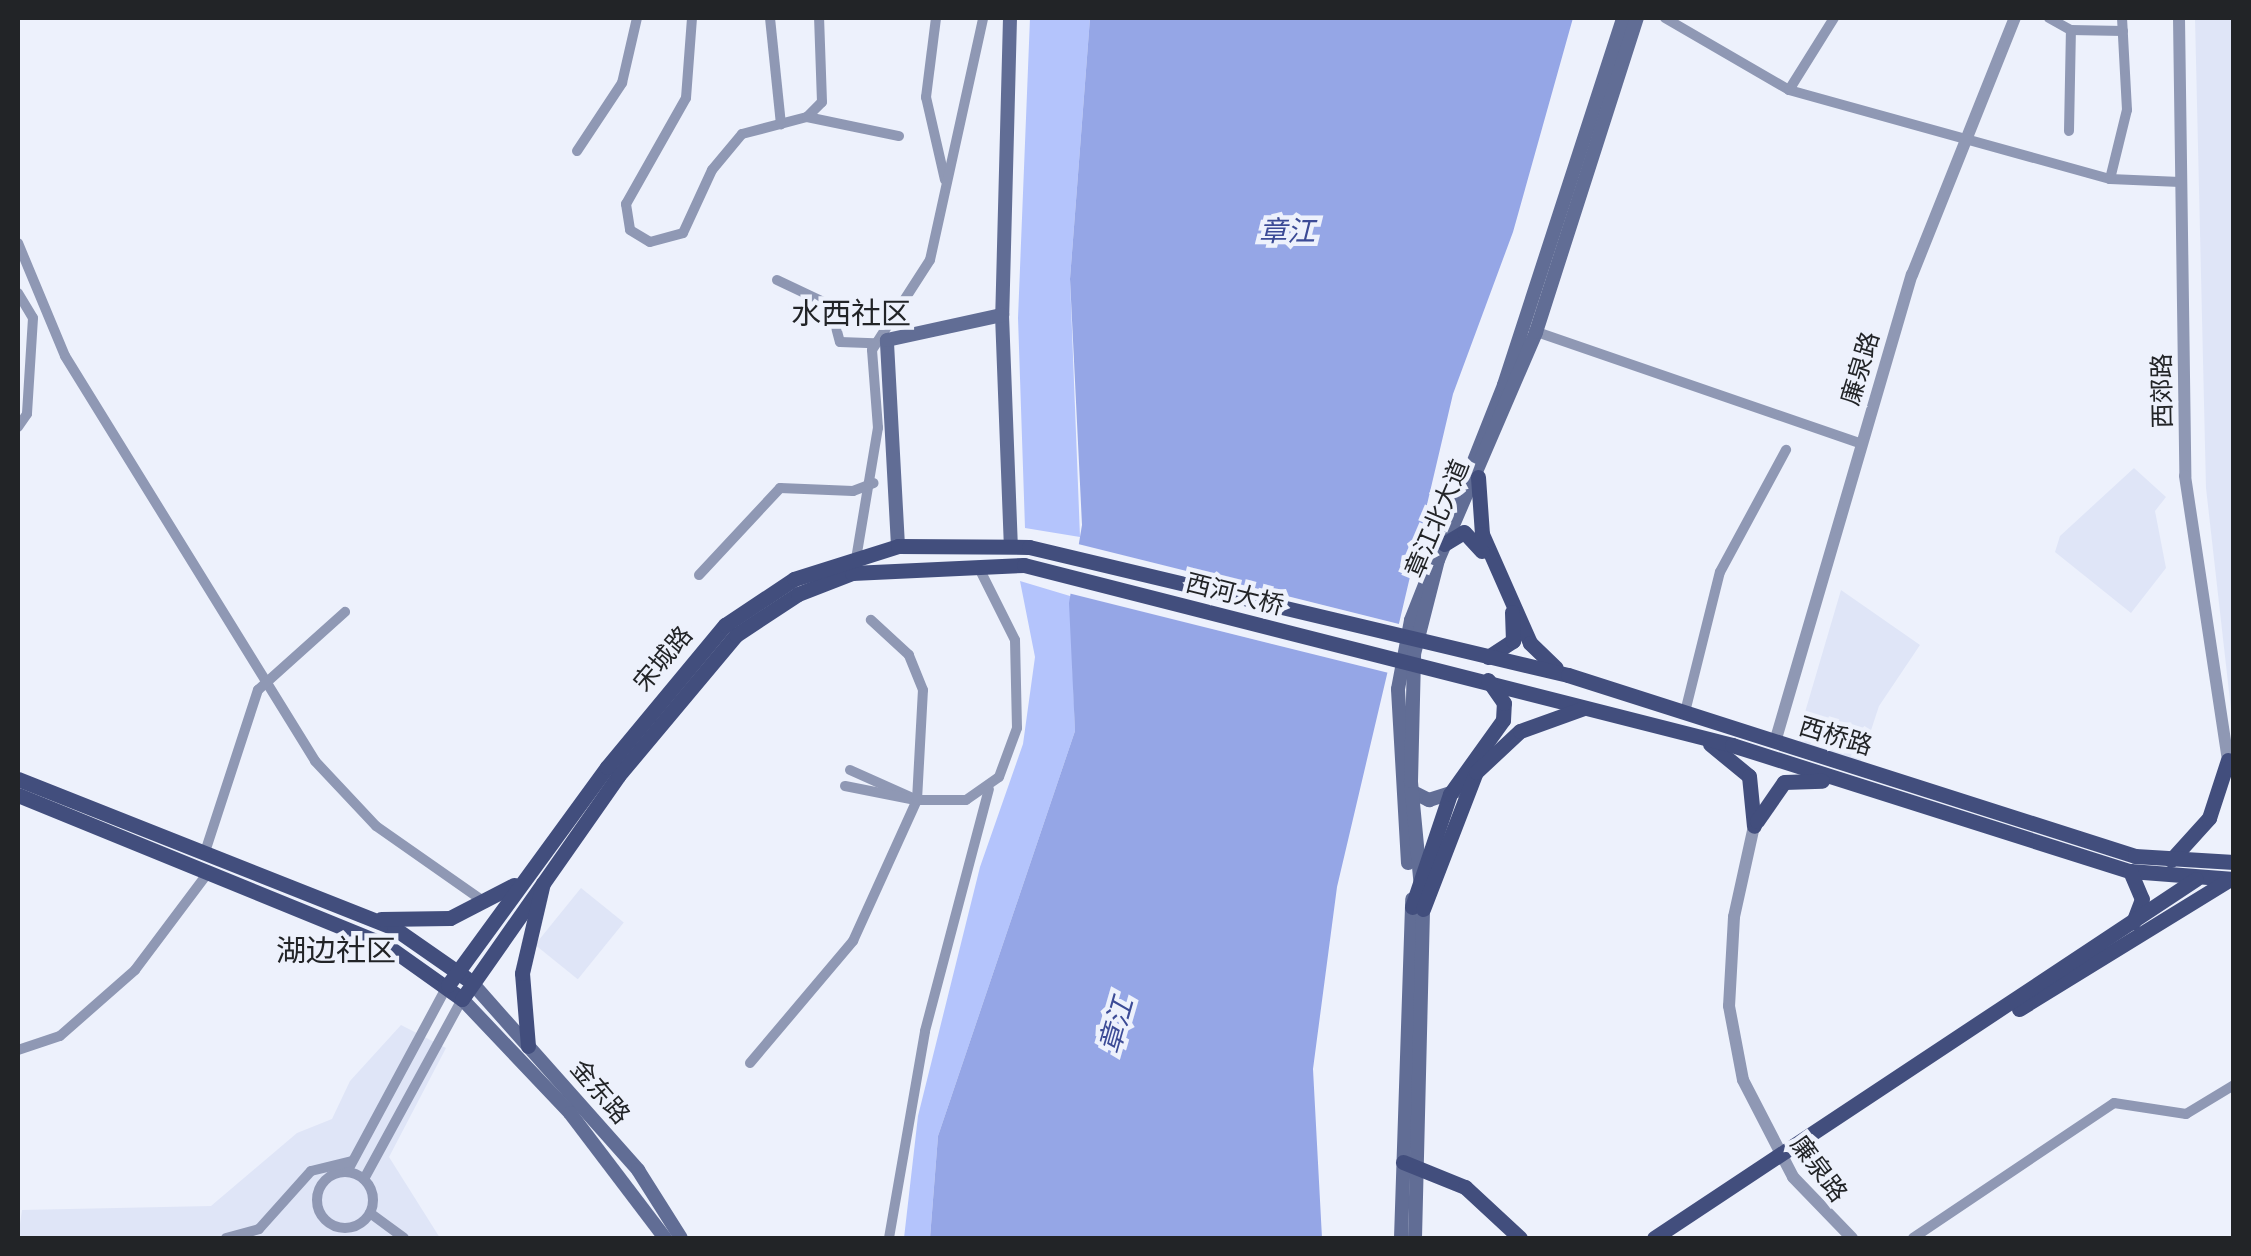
<!DOCTYPE html>
<html>
<head>
<meta charset="utf-8">
<style>
	body { margin:0 }
	#map { position:relative; width:2251px; height:1256px; overflow:hidden; background:#edf1fc; font-family:"Open Sans","Noto Sans SC",sans-serif }
	div>[style] { position:absolute }
	.built>* { inset:0; background:#dfe5f7; transform-origin:0 0 }
	.green>* { inset:0; background:#b4c4fc }
	.water>* { inset:0; background:#95a6e6 }
	.pier>* { inset:0; background:#edf1fc; transform-origin:0 0 }
	.minor>* { height:10px; margin:-5px; padding:0 5px; transform-origin:5px; border-radius:5px; background:#8f98b4 }
	.minor>.ring { margin:-5px; padding:0; box-sizing:content-box; background:none; border:10px solid #8f98b4; border-radius:50% }
	.tertiary>* { height:12px; margin:-6px; padding:0 6px; transform-origin:6px; border-radius:6px; background:#8f98b4 }
	.secondary>* { height:14px; margin:-7px; padding:0 7px; transform-origin:7px; border-radius:7px; background:#616d95 }
	.primary>* { height:15px; margin:-7.5px; padding:0 7.5px; transform-origin:7.5px; border-radius:7.5px; background:#424e7d }
	span { translate:-50% -50%; white-space:nowrap; text-align:center; line-height:1.15; -webkit-text-stroke:9px #edf1fc; paint-order:stroke }
	.street-label { font-size:25px; color:#222427 }
	.water-label { font-size:28px; color:#3c4b96; font-style:italic }
	.quarter-label { font-size:30px; color:#222427 }
	.frame { position:absolute; inset:0; border:20px solid #222427; pointer-events:none }
</style>
</head>
<body>
<div id="map">
	<div class="built">
		<i style="clip-path:polygon(2195px 18px,2233px 18px,2233px 727px,2206px 488px)"></i>
		<i style="clip-path:polygon(2134px 468px,2166px 497px,2155px 511px,2166px 568px,2131px 613px,2055px 552px,2060px 536px)"></i>
		<i style="clip-path:polygon(1841px 590px,1920px 645px,1879px 706px,1859px 767px,1800px 745px,1798px 736px)"></i>
		<i style="left:581px;top:888px;width:55px;height:73px;rotate:39deg"></i>
		<i style="clip-path:polygon(401px 1025px,446px 1048px,389px 1157px,440px 1238px,18px 1238px,22px 1210px,211px 1206px,297px 1133px,332px 1119px,350px 1081px)"></i>
	</div>
	<div class="green">
		<i style="clip-path:polygon(1030px 18px,1090px 18px,1070px 279px,1080px 537px,1025px 528px,1018px 318px)"></i>
		<i style="clip-path:polygon(1020px 581px,1070px 596px,1075px 731px,938px 1136px,930px 1238px,904px 1238px,918px 1116px,980px 867px,1023px 744px,1035px 657px)"></i>
	</div>
	<div class="water">
		<i style="clip-path:polygon(1090px 18px,1573px 18px,1513px 232px,1453px 394px,1337px 887px,1313px 1069px,1322px 1238px,930px 1238px,938px 1136px,1075px 731px,1069px 603px,1082px 525px,1070px 279px)"></i>
	</div>
	<div class="pier">
		<i style="left:1074px;top:543px;width:336px;height:50px;rotate:14deg"></i>
	</div>
	<div class="minor">
		<i style="left:692px;top:18px;width:80px;rotate:94.3deg"></i>
		<i style="left:686px;top:98px;width:122px;rotate:119.5deg"></i>
		<i style="left:626px;top:204px;width:26px;rotate:81deg"></i>
		<i style="left:630px;top:230px;width:23px;rotate:31deg"></i>
		<i style="left:650px;top:242px;width:34px;rotate:-15deg"></i>
		<i style="left:683px;top:233px;width:69px;rotate:-65.3deg"></i>
		<i style="left:712px;top:170px;width:47px;rotate:-50.2deg"></i>
		<i style="left:742px;top:134px;width:67px;rotate:-14.7deg"></i>
		<i style="left:807px;top:117px;width:21px;rotate:-45deg"></i>
		<i style="left:822px;top:102px;width:84px;rotate:-92deg"></i>
		<i style="left:770px;top:18px;width:107px;rotate:84.1deg"></i>
		<i style="left:936px;top:18px;width:80px;rotate:97.2deg"></i>
		<i style="left:926px;top:97px;width:85px;rotate:77.1deg"></i>
		<i style="left:1665px;top:18px;width:143px;rotate:30.1deg"></i>
		<i style="left:1789px;top:90px;width:333px;rotate:15.5deg"></i>
		<i style="left:2110px;top:179px;width:70px;rotate:2.5deg"></i>
		<i style="left:2049px;top:18px;width:25px;rotate:29deg"></i>
		<i style="left:2071px;top:30px;width:52px;rotate:1.1deg"></i>
		<i style="left:1789px;top:90px;width:85px;rotate:-58deg"></i>
		<i style="left:807px;top:117px;width:94px;rotate:11.7deg"></i>
		<i style="left:2069px;top:131px;width:101px;rotate:-88.9deg"></i>
		<i style="left:577px;top:151px;width:82px;rotate:-56.5deg"></i>
		<i style="left:622px;top:83px;width:67px;rotate:-77deg"></i>
		<i style="left:2110px;top:179px;width:71px;rotate:-76.2deg"></i>
		<i style="left:2127px;top:110px;width:92px;rotate:-93.1deg"></i>
		<i style="left:18px;top:243px;width:122px;rotate:67.4deg"></i>
		<i style="left:65px;top:356px;width:476px;rotate:58.3deg"></i>
		<i style="left:315px;top:761px;width:89px;rotate:46.8deg"></i>
		<i style="left:376px;top:826px;width:134px;rotate:35deg"></i>
		<i style="left:777px;top:280px;width:59px;rotate:25.3deg"></i>
		<i style="left:830px;top:305px;width:38px;rotate:75deg"></i>
		<i style="left:840px;top:342px;width:34px;rotate:2deg"></i>
		<i style="left:18px;top:293px;width:29px;rotate:59deg"></i>
		<i style="left:33px;top:318px;width:96px;rotate:93.6deg"></i>
		<i style="left:27px;top:414px;width:16px;rotate:125deg"></i>
		<i style="left:1534px;top:331px;width:344px;rotate:19deg"></i>
		<i style="left:857px;top:553px;width:127px;rotate:-80.5deg"></i>
		<i style="left:878px;top:428px;width:78px;rotate:-94.4deg"></i>
		<i style="left:872px;top:350px;width:107px;rotate:-57.2deg"></i>
		<i style="left:930px;top:260px;width:248px;rotate:-77.6deg"></i>
		<i style="left:699px;top:575px;width:119px;rotate:-47deg"></i>
		<i style="left:780px;top:488px;width:73px;rotate:2.4deg"></i>
		<i style="left:853px;top:491px;width:22px;rotate:-21deg"></i>
		<i style="left:1685px;top:712px;width:144px;rotate:-76deg"></i>
		<i style="left:1720px;top:572px;width:139px;rotate:-61.6deg"></i>
		<i style="left:850px;top:770px;width:73px;rotate:24.1deg"></i>
		<i style="left:917px;top:800px;width:49px"></i>
		<i style="left:966px;top:800px;width:40px;rotate:-34.9deg"></i>
		<i style="left:999px;top:777px;width:52px;rotate:-69.8deg"></i>
		<i style="left:1017px;top:728px;width:88px;rotate:-91.3deg"></i>
		<i style="left:1015px;top:640px;width:83px;rotate:-116.6deg"></i>
		<i style="left:845px;top:786px;width:72px;rotate:11.2deg"></i>
		<i style="left:204px;top:855px;width:174px;rotate:-71.9deg"></i>
		<i style="left:258px;top:690px;width:117px;rotate:-41.9deg"></i>
		<i style="left:18px;top:1050px;width:44px;rotate:-18.4deg"></i>
		<i style="left:60px;top:1036px;width:100px;rotate:-41.3deg"></i>
		<i style="left:135px;top:970px;width:120px;rotate:-53.1deg"></i>
		<i style="left:750px;top:1063px;width:160px;rotate:-49.8deg"></i>
		<i style="left:853px;top:941px;width:155px;rotate:-65.6deg"></i>
		<i style="left:917px;top:800px;width:110px;rotate:-86.9deg"></i>
		<i style="left:923px;top:690px;width:38px;rotate:-112deg"></i>
		<i style="left:909px;top:655px;width:52px;rotate:-137.4deg"></i>
		<i class="ring" style="left:317px;top:1172px;width:46px;height:46px"></i>
		<i style="left:347px;top:1172px;width:211px;rotate:-61.7deg"></i>
		<i style="left:364px;top:1179px;width:205px;rotate:-61.4deg"></i>
		<i style="left:370px;top:1213px;width:42px;rotate:36.3deg"></i>
		<i style="left:226px;top:1238px;width:34px;rotate:-15deg"></i>
		<i style="left:259px;top:1229px;width:78px;rotate:-48.1deg"></i>
		<i style="left:311px;top:1171px;width:42px;rotate:-13.7deg"></i>
		<i style="left:889px;top:1238px;width:210px;rotate:-80.1deg"></i>
		<i style="left:925px;top:1031px;width:250px;rotate:-75.2deg"></i>
		<i style="left:1913px;top:1238px;width:242px;rotate:-33.9deg"></i>
		<i style="left:2114px;top:1103px;width:73px;rotate:8.7deg"></i>
		<i style="left:2186px;top:1114px;width:56px;rotate:-31.1deg"></i>
	</div>
	<div class="tertiary">
		<i style="left:2179px;top:18px;width:458px;rotate:89.2deg"></i>
		<i style="left:2185px;top:476px;width:287px;rotate:81.4deg"></i>
		<i style="left:1775px;top:742px;width:487px;rotate:-73.7deg"></i>
		<i style="left:1912px;top:275px;width:277px;rotate:-68.2deg"></i>
		<i style="left:1754px;top:826px;width:93px;rotate:102.4deg"></i>
		<i style="left:1734px;top:917px;width:89px;rotate:93.2deg"></i>
		<i style="left:1729px;top:1006px;width:75px;rotate:79.3deg"></i>
		<i style="left:1743px;top:1080px;width:109px;rotate:62.7deg"></i>
		<i style="left:1793px;top:1177px;width:85px;rotate:46deg"></i>
	</div>
	<div class="secondary">
		<i style="left:1010px;top:18px;width:297px;rotate:91.5deg"></i>
		<i style="left:1002px;top:315px;width:231px;rotate:87.8deg"></i>
		<i style="left:898px;top:546px;width:206px;rotate:-93.1deg"></i>
		<i style="left:887px;top:340px;width:118px;rotate:-12.3deg"></i>
		<i style="left:1407px;top:789px;width:25px;rotate:27deg"></i>
		<i style="left:1429px;top:800px;width:28px;rotate:-18deg"></i>
		<i style="left:1408px;top:863px;width:174px;rotate:-93.3deg"></i>
		<i style="left:1398px;top:689px;width:70px;rotate:-79.3deg"></i>
		<i style="left:1411px;top:620px;width:253px;rotate:-68.4deg"></i>
		<i style="left:1504px;top:385px;width:386px;rotate:-72deg"></i>
		<i style="left:473px;top:984px;width:249px;rotate:48.4deg"></i>
		<i style="left:638px;top:1170px;width:80px;rotate:57.7deg"></i>
		<i style="left:462px;top:999px;width:157px;rotate:46.5deg"></i>
		<i style="left:570px;top:1113px;width:157px;rotate:52.8deg"></i>
		<i style="left:1401px;top:1238px;width:339px;rotate:-88.1deg"></i>
		<i style="left:1415px;top:1238px;width:329px;rotate:-88.6deg"></i>
		<i style="left:1423px;top:909px;width:129px;rotate:-95.4deg"></i>
		<i style="left:1411px;top:781px;width:127px;rotate:-88.6deg"></i>
		<i style="left:1414px;top:654px;width:97px;rotate:-75.7deg"></i>
		<i style="left:1438px;top:560px;width:248px;rotate:-66.7deg"></i>
		<i style="left:1536px;top:332px;width:330px;rotate:-72.2deg"></i>
	</div>
	<div class="primary">
		<i style="left:1478px;top:477px;width:57px;rotate:86deg"></i>
		<i style="left:1482px;top:534px;width:119px;rotate:66.2deg"></i>
		<i style="left:1530px;top:643px;width:36px;rotate:44deg"></i>
		<i style="left:1444px;top:544px;width:23px;rotate:-31deg"></i>
		<i style="left:1464px;top:532px;width:26px;rotate:47deg"></i>
		<i style="left:1488px;top:657px;width:30px;rotate:-33deg"></i>
		<i style="left:1513px;top:641px;width:29px;rotate:-92deg"></i>
		<i style="left:1710px;top:744px;width:50px;rotate:39.4deg"></i>
		<i style="left:1749px;top:776px;width:50px;rotate:84.3deg"></i>
		<i style="left:18px;top:779px;width:404px;rotate:21.6deg"></i>
		<i style="left:394px;top:928px;width:88px;rotate:34.8deg"></i>
		<i style="left:18px;top:795px;width:397px;rotate:22.2deg"></i>
		<i style="left:386px;top:945px;width:93px;rotate:35.4deg"></i>
		<i style="left:462px;top:999px;width:272px;rotate:-55deg"></i>
		<i style="left:618px;top:776px;width:184px;rotate:-50.1deg"></i>
		<i style="left:736px;top:635px;width:74px;rotate:-33.5deg"></i>
		<i style="left:798px;top:594px;width:58px;rotate:-21.3deg"></i>
		<i style="left:852px;top:573px;width:172px;rotate:-2.7deg"></i>
		<i style="left:1024px;top:565px;width:731px;rotate:14.26deg"></i>
		<i style="left:1732px;top:745px;width:417px;rotate:17.6deg"></i>
		<i style="left:2130px;top:871px;width:104px;rotate:4.4deg"></i>
		<i style="left:1757px;top:821px;width:47px;rotate:-55.3deg"></i>
		<i style="left:1784px;top:782px;width:38px;rotate:-2deg"></i>
		<i style="left:2171px;top:860px;width:57px;rotate:-47.9deg"></i>
		<i style="left:2209px;top:818px;width:61px;rotate:-71.9deg"></i>
		<i style="left:2130px;top:871px;width:30px;rotate:67deg"></i>
		<i style="left:2142px;top:899px;width:25px;rotate:111deg"></i>
		<i style="left:1412px;top:907px;width:119px;rotate:-71.4deg"></i>
		<i style="left:1450px;top:794px;width:91px;rotate:-54.4deg"></i>
		<i style="left:1503px;top:720px;width:17px;rotate:-87deg"></i>
		<i style="left:1504px;top:703px;width:28px;rotate:-125deg"></i>
		<i style="left:1423px;top:909px;width:147px;rotate:-68.9deg"></i>
		<i style="left:1476px;top:772px;width:60px;rotate:-43deg"></i>
		<i style="left:1520px;top:731px;width:68px;rotate:-19.8deg"></i>
		<i style="left:381px;top:919px;width:69px;rotate:-0.8deg"></i>
		<i style="left:450px;top:918px;width:72px;rotate:-27.3deg"></i>
		<i style="left:448px;top:985px;width:270px;rotate:-53.9deg"></i>
		<i style="left:607px;top:767px;width:185px;rotate:-50.3deg"></i>
		<i style="left:725px;top:625px;width:83px;rotate:-33.7deg"></i>
		<i style="left:794px;top:579px;width:109px;rotate:-17.6deg"></i>
		<i style="left:898px;top:546px;width:131px;rotate:0.4deg"></i>
		<i style="left:1029px;top:547px;width:554px;rotate:13.36deg"></i>
		<i style="left:1568px;top:675px;width:595px;rotate:17.7deg"></i>
		<i style="left:2135px;top:856px;width:99px;rotate:3.5deg"></i>
		<i style="left:2019px;top:1009px;width:246px;rotate:-31.6deg"></i>
		<i style="left:528px;top:1046px;width:73px;rotate:-94.7deg"></i>
		<i style="left:522px;top:973px;width:92px;rotate:-76.9deg"></i>
		<i style="left:1403px;top:1162px;width:67px;rotate:22deg"></i>
		<i style="left:1465px;top:1187px;width:75px;rotate:42.8deg"></i>
		<i style="left:1654px;top:1238px;width:650px;rotate:-33.52deg"></i>
	</div>
	<div class="street-label">
		<span style="left:1859px;top:368px;rotate:-73deg">廉泉路</span>
		<span style="left:2161px;top:391px;rotate:-91deg">西郊路</span>
		<span style="left:1436px;top:518px;rotate:-67deg">章江北大道</span>
		<span style="left:1235px;top:593px;rotate:14deg">西河大桥</span>
		<span style="left:662px;top:658px;rotate:-50deg">宋城路</span>
		<span style="left:1836px;top:735px;rotate:17deg">西桥路</span>
		<span style="left:601px;top:1091px;rotate:49deg">金东路</span>
		<span style="left:1820px;top:1168px;rotate:53deg">廉泉路</span>
	</div>
	<div class="water-label">
		<span style="left:1287px;top:230px">章江</span>
		<span style="left:1115px;top:1025px;rotate:-74deg">章江</span>
	</div>
	<div class="quarter-label">
		<span style="left:851px;top:313px">水西社区</span>
		<span style="left:336px;top:950px">湖边社区</span>
	</div>
	<div class="frame"></div>
</div>
</body>
</html>
